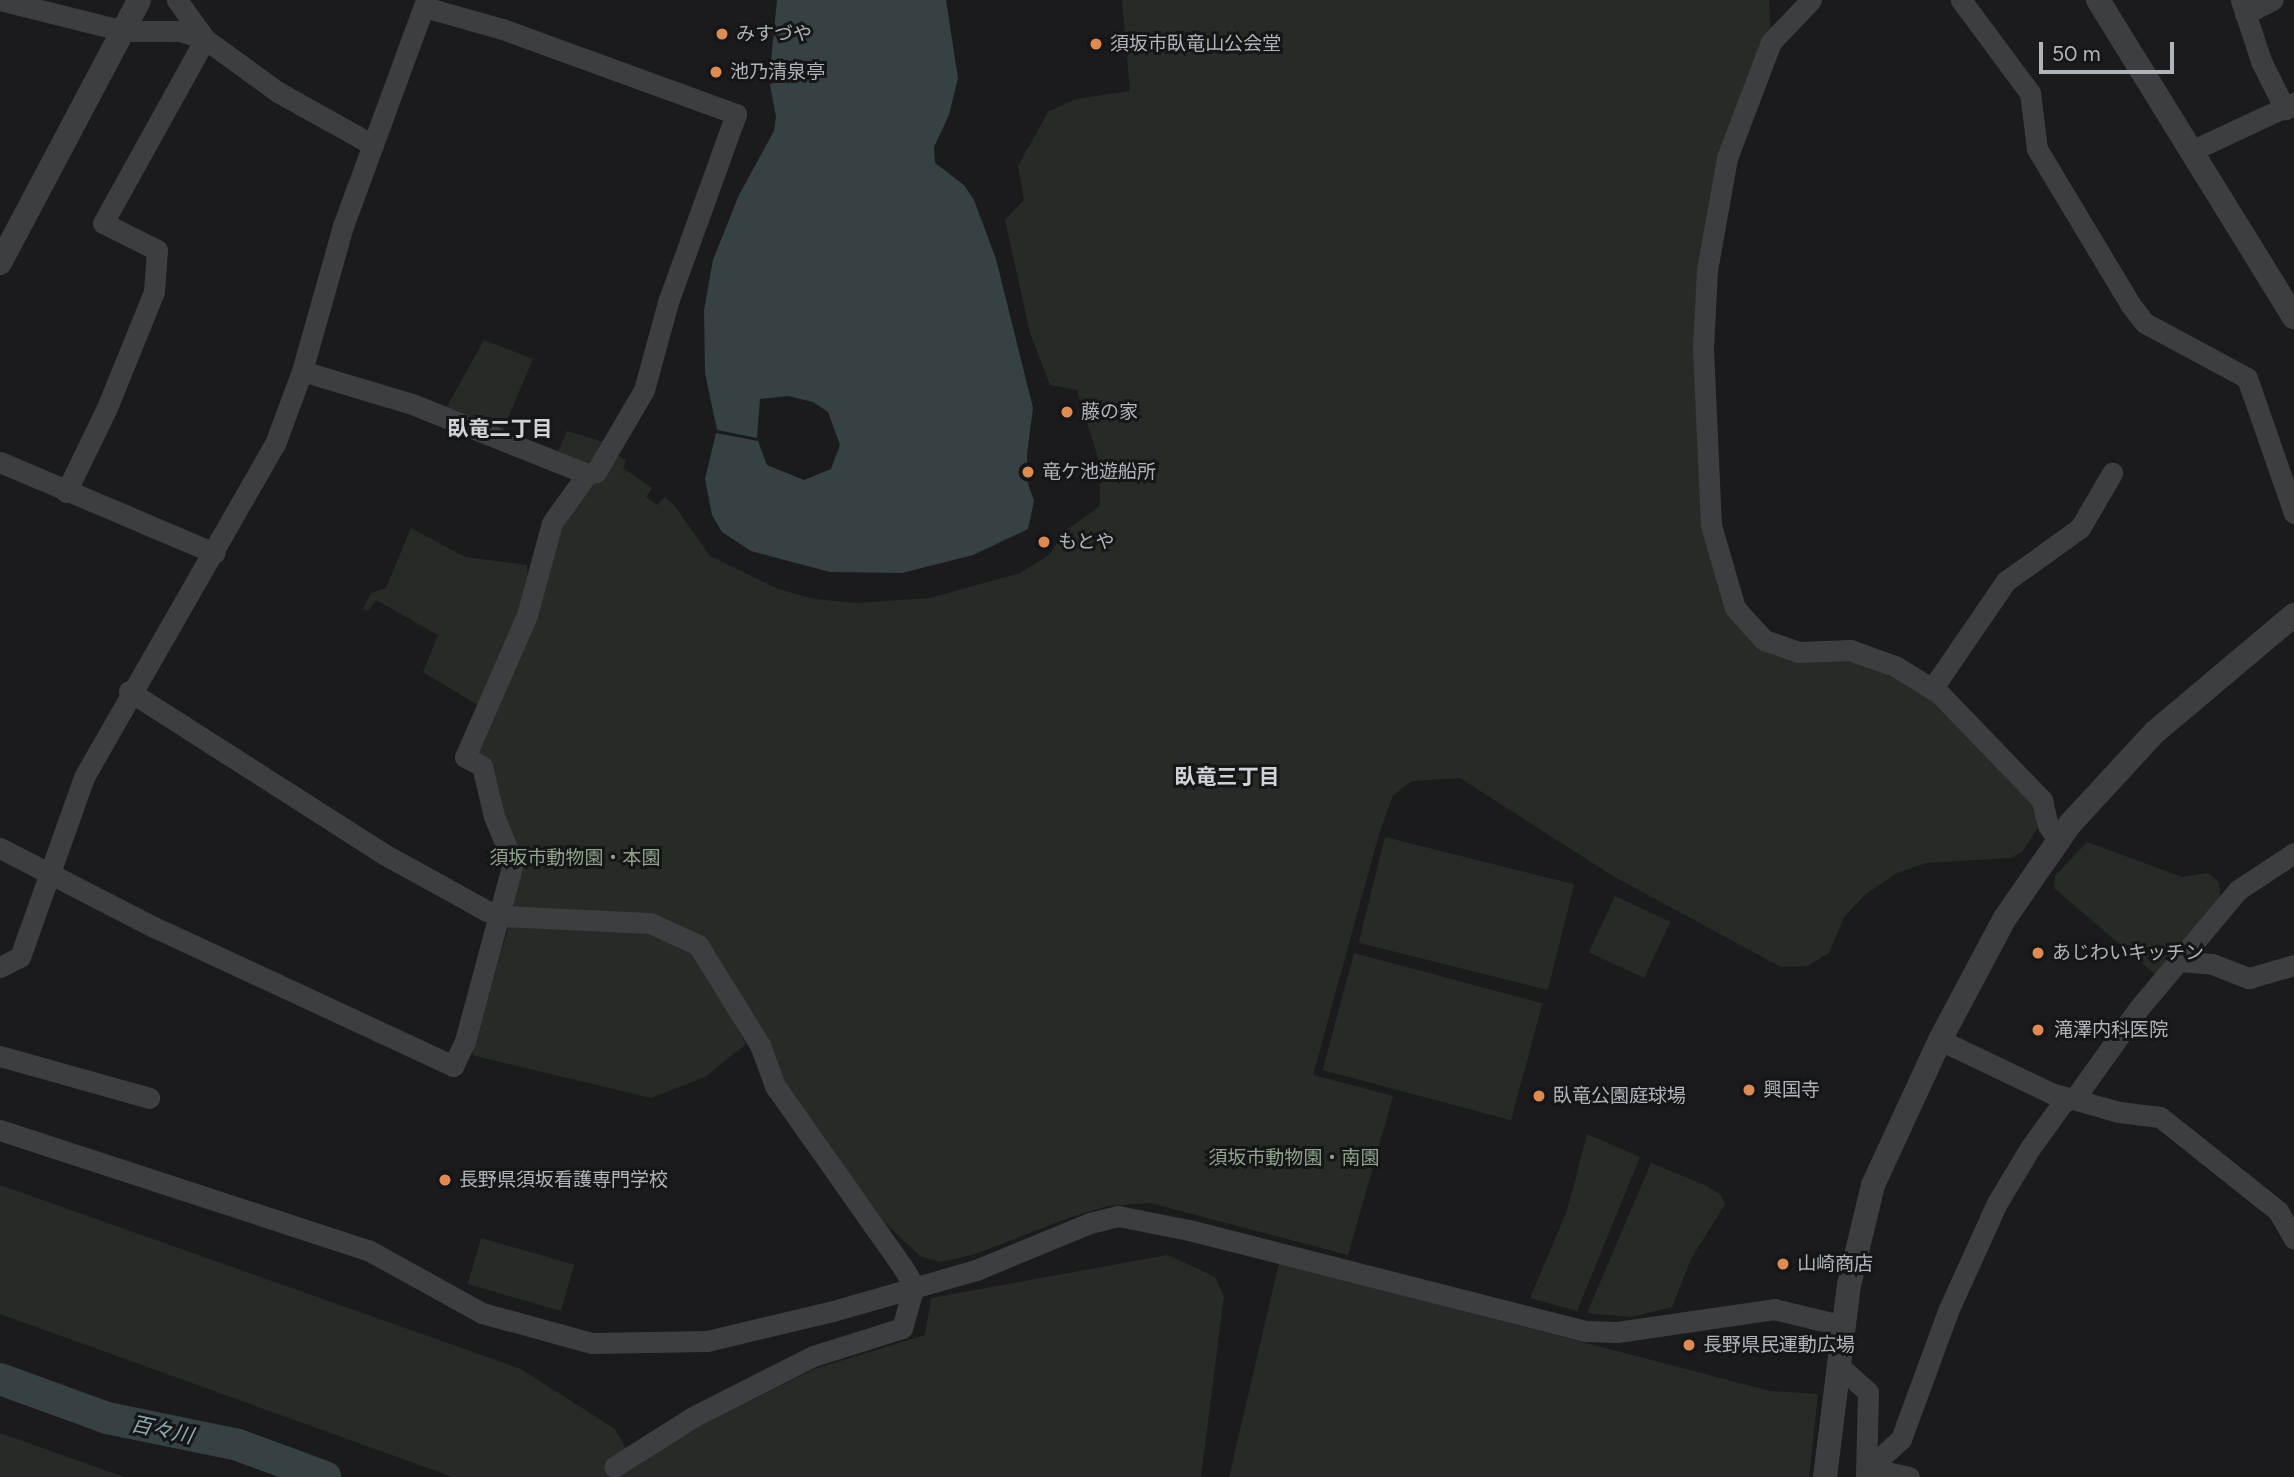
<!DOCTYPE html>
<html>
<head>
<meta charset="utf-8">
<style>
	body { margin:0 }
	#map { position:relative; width:2294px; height:1477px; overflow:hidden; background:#1b1b1d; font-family:Figtree,"Noto Sans JP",sans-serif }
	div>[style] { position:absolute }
	.green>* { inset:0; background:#262c25; transform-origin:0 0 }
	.water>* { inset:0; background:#364144 }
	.river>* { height:32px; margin:-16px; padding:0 16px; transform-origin:16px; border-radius:16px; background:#364144 }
	.minor>* { height:21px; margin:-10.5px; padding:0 10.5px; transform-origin:10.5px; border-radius:10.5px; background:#3c3e41 }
	.tertiary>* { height:24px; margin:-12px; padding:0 12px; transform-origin:12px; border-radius:12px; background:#3c3e41 }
	.dots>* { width:19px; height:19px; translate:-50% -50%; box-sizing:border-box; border:4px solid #161618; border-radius:50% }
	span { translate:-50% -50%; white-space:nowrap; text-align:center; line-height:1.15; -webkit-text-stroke:6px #161618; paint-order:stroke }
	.poi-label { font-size:19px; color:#afb5ba }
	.left { translate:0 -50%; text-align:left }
	.park-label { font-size:19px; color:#8ea389 }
	.neighbourhood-label { font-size:21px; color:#cfd3d7; font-weight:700 }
	.water-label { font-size:21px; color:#8ba8b0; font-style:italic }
	.scale { position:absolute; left:2039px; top:42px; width:135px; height:32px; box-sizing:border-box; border:4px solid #afb5ba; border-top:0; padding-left:9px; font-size:21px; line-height:24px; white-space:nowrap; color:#afb5ba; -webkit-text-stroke:5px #161618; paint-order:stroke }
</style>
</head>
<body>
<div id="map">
	<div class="green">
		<i style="clip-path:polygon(1122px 0,1769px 0,1771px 42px,1728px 156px,1707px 270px,1711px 525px,1735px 608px,1764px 640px,1895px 666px,2042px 800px,2040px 824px,2022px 852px,2010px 858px,1926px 863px,1897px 873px,1866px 894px,1844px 917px,1829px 953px,1807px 966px,1781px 967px,1613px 876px,1460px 778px,1412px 781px,1393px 795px,1379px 834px,1313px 1075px,1393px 1096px,1348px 1255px,1150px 1203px,1108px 1206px,1068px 1218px,973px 1255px,940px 1262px,920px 1256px,883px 1221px,800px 1107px,689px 934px,511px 910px,519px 861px,470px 755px,557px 524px,617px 455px,626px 460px,623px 468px,652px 488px,646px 497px,657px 505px,665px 497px,674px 505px,710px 556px,778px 589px,814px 599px,857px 603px,930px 598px,1020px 573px,1049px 555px,1065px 531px,1095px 510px,1100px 504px,1099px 461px,1077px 390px,1050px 385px,1030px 333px,1005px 220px,1024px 200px,1018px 166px,1048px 112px,1076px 99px,1130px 91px)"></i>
		<i style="clip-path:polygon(484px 340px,533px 359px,502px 432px,445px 410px)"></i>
		<i style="clip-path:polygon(567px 431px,607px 443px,591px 470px,556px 456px)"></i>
		<i style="clip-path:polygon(411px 528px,465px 557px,527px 565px,528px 586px,481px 707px,423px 672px,438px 635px,376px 600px,368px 611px,363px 609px,371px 593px,386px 588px)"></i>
		<i style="left:1385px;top:837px;width:195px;height:109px;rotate:14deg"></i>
		<i style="clip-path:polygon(2087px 842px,2182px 877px,2208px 873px,2219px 882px,2221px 901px,2158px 977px,2054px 888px,2055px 876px)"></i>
		<i style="left:1615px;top:896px;width:61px;height:62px;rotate:25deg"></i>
		<i style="clip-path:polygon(509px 925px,638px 928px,697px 954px,746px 1044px,705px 1077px,651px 1098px,472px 1055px)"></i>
		<i style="left:1354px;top:953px;width:195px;height:121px;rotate:15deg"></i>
		<i style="clip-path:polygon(1587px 1134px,1640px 1157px,1577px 1311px,1530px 1298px,1567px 1211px)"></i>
		<i style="clip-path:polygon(1651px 1163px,1707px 1186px,1721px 1195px,1725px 1204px,1691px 1259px,1672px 1307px,1631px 1317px,1587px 1313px)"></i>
		<i style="clip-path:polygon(0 1185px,521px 1369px,615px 1429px,635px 1465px,677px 1437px,814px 1369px,925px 1335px,931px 1298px,1168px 1255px,1215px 1277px,1224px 1296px,1201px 1477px,453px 1477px,0 1314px)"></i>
		<i style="left:481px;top:1238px;width:97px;height:48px;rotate:16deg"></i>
		<i style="clip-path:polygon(1279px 1263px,1770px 1391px,1818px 1394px,1809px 1477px,1229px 1477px)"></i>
		<i style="clip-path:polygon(0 1433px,124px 1477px,0 1477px)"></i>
	</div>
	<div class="water">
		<i style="clip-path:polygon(777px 0,946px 0,958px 78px,949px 115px,934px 147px,935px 163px,964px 185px,974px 200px,996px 259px,1033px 408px,1027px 454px,1028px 484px,1034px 501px,1028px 529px,973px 555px,902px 573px,830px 572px,751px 551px,722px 532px,712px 515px,705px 479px,716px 433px,758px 441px,767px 465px,804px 480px,831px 469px,840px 445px,828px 412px,813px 402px,788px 396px,760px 399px,757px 438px,717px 430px,705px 373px,704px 310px,713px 260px,739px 195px,774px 131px,776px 117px,769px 80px)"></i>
	</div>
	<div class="river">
		<i style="left:0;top:1379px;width:114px;rotate:20deg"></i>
		<i style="left:107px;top:1418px;width:134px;rotate:11.6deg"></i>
		<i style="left:238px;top:1445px;width:93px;rotate:20.2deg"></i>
	</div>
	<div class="minor">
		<i style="left:0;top:0;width:128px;rotate:14deg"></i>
		<i style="left:124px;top:31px;width:56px"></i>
		<i style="left:180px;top:31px;width:26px;rotate:18deg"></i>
		<i style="left:177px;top:0;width:48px;rotate:54.3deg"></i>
		<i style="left:205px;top:39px;width:90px;rotate:36deg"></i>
		<i style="left:278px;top:92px;width:109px;rotate:29.2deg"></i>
		<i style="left:1811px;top:0;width:58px;rotate:133.6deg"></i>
		<i style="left:1771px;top:42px;width:124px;rotate:110.8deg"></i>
		<i style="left:1727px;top:158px;width:114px;rotate:100.1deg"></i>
		<i style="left:1707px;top:270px;width:79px;rotate:92.9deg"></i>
		<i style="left:1703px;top:349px;width:176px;rotate:87.4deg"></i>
		<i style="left:1711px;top:525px;width:86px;rotate:73.9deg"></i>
		<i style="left:1735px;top:608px;width:43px;rotate:47.8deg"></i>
		<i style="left:1764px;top:640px;width:36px;rotate:19deg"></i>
		<i style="left:1798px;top:652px;width:52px;rotate:-2.2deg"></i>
		<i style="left:1850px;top:650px;width:48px;rotate:19.6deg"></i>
		<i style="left:1895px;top:666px;width:52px;rotate:31.5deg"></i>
		<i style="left:1939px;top:693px;width:149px;rotate:46.1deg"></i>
		<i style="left:2042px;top:800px;width:26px;rotate:77deg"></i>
		<i style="left:2048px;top:825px;width:20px;rotate:57deg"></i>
		<i style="left:1961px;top:0;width:116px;rotate:53.4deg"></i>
		<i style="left:2030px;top:93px;width:56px;rotate:82.9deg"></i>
		<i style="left:2037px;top:149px;width:181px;rotate:59deg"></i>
		<i style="left:2130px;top:304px;width:24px;rotate:52deg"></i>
		<i style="left:2145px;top:323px;width:116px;rotate:28.3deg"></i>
		<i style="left:2247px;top:378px;width:143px;rotate:70.8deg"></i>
		<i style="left:2241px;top:0;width:64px;rotate:71.8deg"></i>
		<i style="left:2261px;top:61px;width:54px;rotate:63.4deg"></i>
		<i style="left:2245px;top:14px;width:31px;rotate:-27deg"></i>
		<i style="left:2191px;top:151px;width:114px;rotate:-25deg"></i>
		<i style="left:302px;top:371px;width:115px;rotate:16.7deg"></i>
		<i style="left:412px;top:404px;width:188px;rotate:21.8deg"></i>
		<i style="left:0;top:462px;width:233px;rotate:23deg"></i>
		<i style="left:66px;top:492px;width:91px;rotate:-64deg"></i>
		<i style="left:106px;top:410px;width:127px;rotate:-67.9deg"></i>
		<i style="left:154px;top:292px;width:42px;rotate:-85.9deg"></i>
		<i style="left:157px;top:250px;width:60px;rotate:-153.4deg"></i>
		<i style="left:103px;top:223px;width:210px;rotate:-61deg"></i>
		<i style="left:1932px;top:689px;width:131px;rotate:-55.6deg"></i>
		<i style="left:2006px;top:581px;width:91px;rotate:-35.6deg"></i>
		<i style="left:2080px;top:528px;width:64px;rotate:-59.8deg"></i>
		<i style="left:129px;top:691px;width:300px;rotate:32.6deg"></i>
		<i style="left:382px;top:853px;width:120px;rotate:28.9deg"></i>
		<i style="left:487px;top:911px;width:15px;rotate:20deg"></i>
		<i style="left:501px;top:916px;width:149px;rotate:2.7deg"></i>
		<i style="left:650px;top:923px;width:53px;rotate:24.6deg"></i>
		<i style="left:698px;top:945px;width:118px;rotate:58.2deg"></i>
		<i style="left:760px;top:1045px;width:44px;rotate:69.9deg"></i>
		<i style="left:775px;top:1086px;width:220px;rotate:54.8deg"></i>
		<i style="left:902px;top:1266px;width:23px;rotate:59deg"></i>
		<i style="left:914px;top:1286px;width:44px;rotate:105.9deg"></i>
		<i style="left:902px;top:1328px;width:93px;rotate:162.5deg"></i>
		<i style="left:813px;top:1356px;width:135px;rotate:153.1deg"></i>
		<i style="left:693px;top:1417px;width:93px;rotate:147.7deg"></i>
		<i style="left:0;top:848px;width:173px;rotate:27.2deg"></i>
		<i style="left:154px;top:927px;width:330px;rotate:24.9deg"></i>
		<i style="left:453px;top:1066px;width:28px;rotate:-64deg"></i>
		<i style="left:465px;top:1041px;width:184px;rotate:-74.9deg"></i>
		<i style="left:513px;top:863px;width:51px;rotate:-112deg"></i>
		<i style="left:494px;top:816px;width:51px;rotate:-103.5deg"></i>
		<i style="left:482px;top:766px;width:19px;rotate:-152deg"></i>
		<i style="left:465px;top:757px;width:155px;rotate:-66.4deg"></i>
		<i style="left:527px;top:615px;width:95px;rotate:-74.8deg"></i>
		<i style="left:552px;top:523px;width:60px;rotate:-54.5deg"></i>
		<i style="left:587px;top:474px;width:9px;rotate:-13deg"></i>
		<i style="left:596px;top:472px;width:95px;rotate:-59.7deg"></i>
		<i style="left:644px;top:390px;width:91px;rotate:-74.7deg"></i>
		<i style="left:668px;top:302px;width:200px;rotate:-70.1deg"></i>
		<i style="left:736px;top:114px;width:249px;rotate:-160deg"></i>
		<i style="left:502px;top:29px;width:81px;rotate:-164.2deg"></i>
		<i style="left:2179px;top:961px;width:33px;rotate:5deg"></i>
		<i style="left:2212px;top:964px;width:40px;rotate:21deg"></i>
		<i style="left:2249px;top:978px;width:47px;rotate:-16.1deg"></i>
		<i style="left:0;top:967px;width:22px;rotate:-27deg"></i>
		<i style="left:20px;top:957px;width:191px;rotate:-70.4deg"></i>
		<i style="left:84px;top:777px;width:384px;rotate:-60.2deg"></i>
		<i style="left:275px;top:444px;width:78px;rotate:-69.7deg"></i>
		<i style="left:302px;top:371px;width:151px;rotate:-74.2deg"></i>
		<i style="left:343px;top:226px;width:241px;rotate:-69.8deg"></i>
		<i style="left:1940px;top:1040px;width:123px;rotate:25.5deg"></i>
		<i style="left:2051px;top:1093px;width:71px;rotate:15.6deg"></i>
		<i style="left:2119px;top:1112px;width:41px;rotate:7deg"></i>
		<i style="left:2160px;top:1117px;width:151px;rotate:38.5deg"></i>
		<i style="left:2278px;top:1211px;width:32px;rotate:60deg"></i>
		<i style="left:0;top:1056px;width:155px;rotate:15.7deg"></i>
		<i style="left:0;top:1130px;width:387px;rotate:18.1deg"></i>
		<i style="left:368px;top:1250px;width:130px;rotate:28.9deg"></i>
		<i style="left:482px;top:1313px;width:114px;rotate:15.3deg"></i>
		<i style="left:592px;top:1343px;width:115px;rotate:-1deg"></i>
		<i style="left:707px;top:1341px;width:130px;rotate:-13.4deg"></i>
		<i style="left:833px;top:1311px;width:149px;rotate:-16deg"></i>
		<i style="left:976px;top:1270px;width:123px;rotate:-22.4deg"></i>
		<i style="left:1090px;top:1223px;width:29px;rotate:-14deg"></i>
		<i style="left:1118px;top:1216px;width:72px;rotate:11.2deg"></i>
		<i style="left:1189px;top:1230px;width:410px;rotate:14.3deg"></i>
		<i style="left:1586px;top:1331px;width:31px;rotate:2deg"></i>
		<i style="left:1617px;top:1332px;width:159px;rotate:-8.3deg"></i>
		<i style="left:1774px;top:1309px;width:72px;rotate:13.7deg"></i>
		<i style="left:1838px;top:1365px;width:40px;rotate:42deg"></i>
		<i style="left:1868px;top:1392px;width:83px;rotate:91.4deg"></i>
		<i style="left:1869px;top:1468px;width:43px;rotate:-42.2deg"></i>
		<i style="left:1901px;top:1439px;width:136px;rotate:-69.8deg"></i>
		<i style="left:1948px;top:1311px;width:119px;rotate:-65.6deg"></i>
		<i style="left:1997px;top:1203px;width:64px;rotate:-59deg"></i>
		<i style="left:2030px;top:1148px;width:58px;rotate:-54.1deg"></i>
		<i style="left:2064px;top:1101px;width:11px;rotate:-15deg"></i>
		<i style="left:2075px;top:1098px;width:110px;rotate:-54.6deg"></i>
		<i style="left:2139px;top:1008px;width:154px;rotate:-50deg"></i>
		<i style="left:2238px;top:890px;width:67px;rotate:-33.5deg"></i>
		<i style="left:1869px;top:1468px;width:41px;rotate:12.7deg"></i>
	</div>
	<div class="tertiary">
		<i style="left:2098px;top:0;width:373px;rotate:58.3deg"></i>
		<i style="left:0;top:263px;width:297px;rotate:-62.1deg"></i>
		<i style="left:1825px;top:1477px;width:193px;rotate:-82.9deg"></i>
		<i style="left:1849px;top:1285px;width:103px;rotate:-76.5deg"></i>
		<i style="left:1873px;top:1185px;width:160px;rotate:-65.2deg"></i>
		<i style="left:1940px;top:1040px;width:138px;rotate:-62deg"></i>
		<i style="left:2005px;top:918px;width:114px;rotate:-55.3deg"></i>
		<i style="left:2070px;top:824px;width:125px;rotate:-47.3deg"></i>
		<i style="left:2155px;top:732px;width:182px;rotate:-40.1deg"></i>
	</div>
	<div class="dots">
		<i style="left:722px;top:34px;background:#dd8b53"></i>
		<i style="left:1096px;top:44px;background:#dd8b53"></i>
		<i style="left:716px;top:72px;background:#dd8b53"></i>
		<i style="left:1067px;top:412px;background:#dd8b53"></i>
		<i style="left:1028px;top:472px;background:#dd8b53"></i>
		<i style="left:1044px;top:542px;background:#dd8b53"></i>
		<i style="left:2038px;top:953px;background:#dd8b53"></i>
		<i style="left:2038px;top:1030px;background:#dd8b53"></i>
		<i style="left:1749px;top:1090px;background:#dd8b53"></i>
		<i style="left:1539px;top:1096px;background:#dd8b53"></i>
		<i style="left:445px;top:1180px;background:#dd8b53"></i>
		<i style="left:1783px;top:1264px;background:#dd8b53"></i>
		<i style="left:1689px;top:1345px;background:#dd8b53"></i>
	</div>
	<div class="poi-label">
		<span class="left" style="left:736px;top:34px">みすづや</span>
		<span class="left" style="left:1110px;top:44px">須坂市臥竜山公会堂</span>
		<span class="left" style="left:730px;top:72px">池乃清泉亭</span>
		<span class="left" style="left:1081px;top:412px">藤の家</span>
		<span class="left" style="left:1042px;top:472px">竜ケ池遊船所</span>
		<span class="left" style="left:1058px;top:542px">もとや</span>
		<span class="left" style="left:2052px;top:953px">あじわいキッチン</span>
		<span class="left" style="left:2054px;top:1030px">滝澤内科医院</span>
		<span class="left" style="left:1763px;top:1090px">興国寺</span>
		<span class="left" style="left:1553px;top:1096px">臥竜公園庭球場</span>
		<span class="left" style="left:459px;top:1180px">長野県須坂看護専門学校</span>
		<span class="left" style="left:1797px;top:1264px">山崎商店</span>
		<span class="left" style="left:1703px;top:1345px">長野県民運動広場</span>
	</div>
	<div class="park-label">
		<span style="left:575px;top:858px">須坂市動物園・本園</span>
		<span style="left:1294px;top:1158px">須坂市動物園・南園</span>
	</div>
	<div class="neighbourhood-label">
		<span style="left:500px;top:429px">臥竜二丁目</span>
		<span style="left:1227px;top:777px">臥竜三丁目</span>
	</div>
	<div class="water-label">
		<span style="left:162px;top:1430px;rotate:12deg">百々川</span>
	</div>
	<div class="scale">50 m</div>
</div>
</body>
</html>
